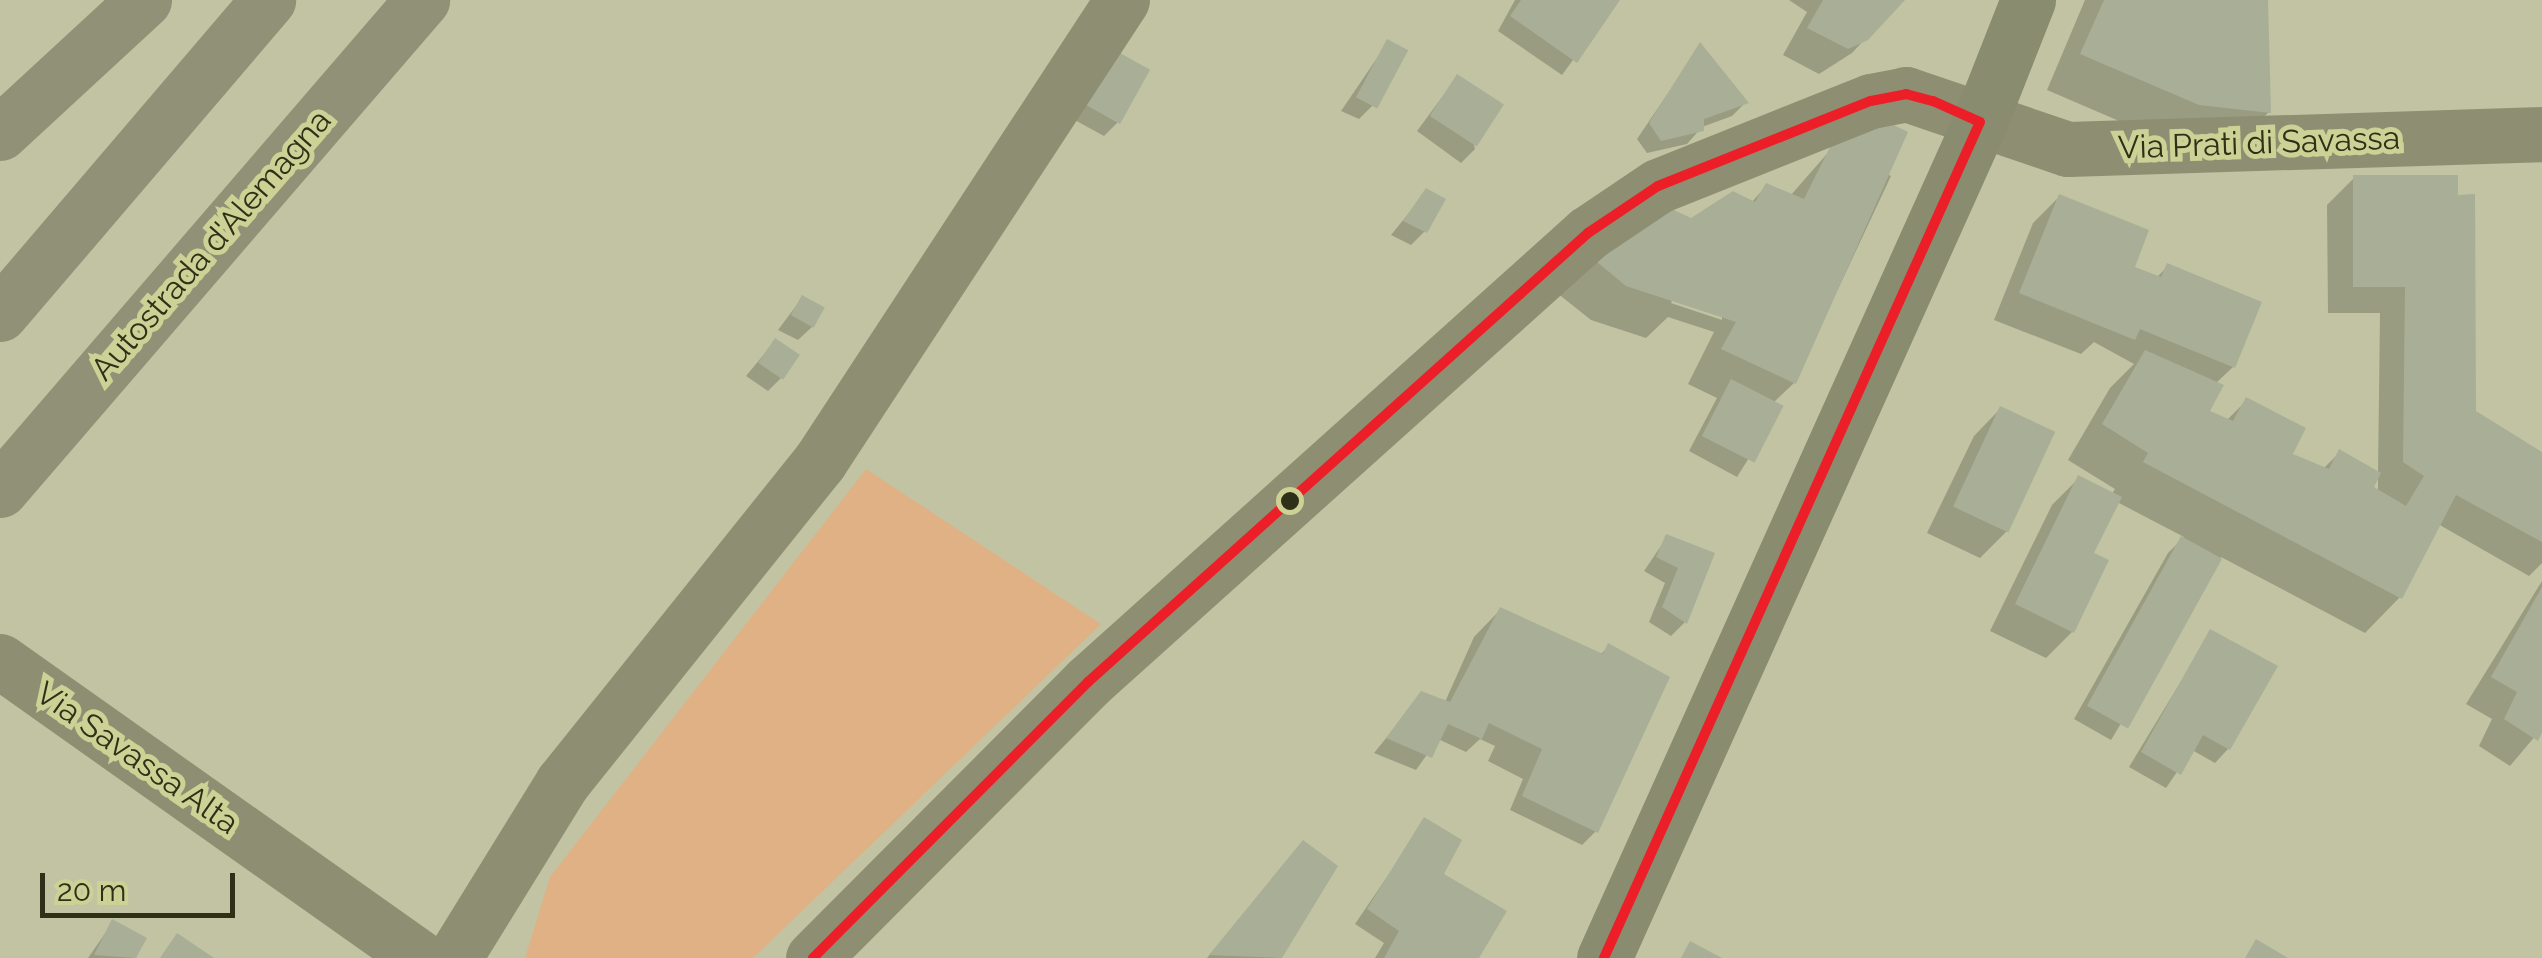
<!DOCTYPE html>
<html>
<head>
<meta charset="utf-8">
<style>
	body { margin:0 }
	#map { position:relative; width:2542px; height:958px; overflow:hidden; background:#c1c3a2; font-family:Raleway,sans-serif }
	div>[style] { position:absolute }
	.green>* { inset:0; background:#e0b185 }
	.shadow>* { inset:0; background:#0003 }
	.building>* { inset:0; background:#a9af97; transform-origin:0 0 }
	.street>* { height:55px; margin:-27.5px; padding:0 27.5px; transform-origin:27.5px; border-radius:27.5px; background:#8e8f72 }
	.primary>* { height:55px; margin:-27.5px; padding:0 27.5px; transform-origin:27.5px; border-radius:27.5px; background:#8a8c6f }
	.highway>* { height:55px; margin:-27.5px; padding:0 27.5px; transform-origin:27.5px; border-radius:27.5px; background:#909177 }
	.bus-1>* { height:10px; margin:-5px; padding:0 5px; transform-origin:5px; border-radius:5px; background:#ec1f29 }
	.dots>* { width:28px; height:28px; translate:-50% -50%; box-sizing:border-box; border:5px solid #cdd195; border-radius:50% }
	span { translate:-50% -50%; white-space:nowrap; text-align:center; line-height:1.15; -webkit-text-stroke:10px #cdd195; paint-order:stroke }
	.street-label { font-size:32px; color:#2e3018 }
	.scale { position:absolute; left:40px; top:873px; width:195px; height:45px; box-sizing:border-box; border:5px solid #2e3018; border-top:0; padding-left:12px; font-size:30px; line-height:35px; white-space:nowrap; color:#2e3018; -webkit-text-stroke:8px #cdd195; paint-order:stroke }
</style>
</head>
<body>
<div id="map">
	<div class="green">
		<i style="clip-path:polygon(866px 469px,1101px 624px,753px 958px,525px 958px,550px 877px)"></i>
	</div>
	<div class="shadow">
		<i style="clip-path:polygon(1515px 0,1617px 0,1562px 75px,1498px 31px)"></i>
		<i style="clip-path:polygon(1789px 0,1901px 0,1852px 53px,1819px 74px,1783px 55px,1807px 12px)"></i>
		<i style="clip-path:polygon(2085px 0,2266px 0,2269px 112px,2242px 138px,2161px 139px,2047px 90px)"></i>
		<i style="clip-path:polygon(1388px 42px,1373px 105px,1359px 119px,1341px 111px)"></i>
		<i style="clip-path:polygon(1700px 46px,1745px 103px,1732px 116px,1702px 127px,1687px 144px,1647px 153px,1637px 139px)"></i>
		<i style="clip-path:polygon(1089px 60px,1118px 122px,1104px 136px,1060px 112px)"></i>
		<i style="clip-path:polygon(1457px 77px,1475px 149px,1461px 163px,1417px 131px)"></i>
		<i style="clip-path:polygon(evenodd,1833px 147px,1891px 176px,1794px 383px,1773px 403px,1781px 407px,1737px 477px,1689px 451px,1717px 398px,1688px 384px,1714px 332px,1668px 317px,1646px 338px,1591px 320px,1552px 289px,1586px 254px,1751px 203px,1766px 186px,1790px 196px,1833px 147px,1673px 298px,1722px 314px,1722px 320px,1671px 303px,1673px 298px)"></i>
		<i style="clip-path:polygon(evenodd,2354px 178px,2474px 413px,2542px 455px,2542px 563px,2529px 576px,2438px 524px,2400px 597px,2365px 633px,2221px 557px,2111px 740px,2074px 719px,2168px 553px,2184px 537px,2117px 502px,2091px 555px,2072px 632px,2046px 658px,1990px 631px,2052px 505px,2079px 478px,2111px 495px,2115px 489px,2068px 460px,2110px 388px,2134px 364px,2094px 342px,2081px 354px,1994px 320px,2033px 223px,2059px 197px,2127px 279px,2156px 278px,2168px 266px,2233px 367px,2215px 384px,2207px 413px,2226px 421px,2247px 400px,2290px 455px,2323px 469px,2340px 452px,2378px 474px,2380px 313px,2328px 313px,2327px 205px,2354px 178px,2378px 474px,2378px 492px,2370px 488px,2378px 474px)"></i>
		<i style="clip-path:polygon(1426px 192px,1425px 231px,1411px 245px,1391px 235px)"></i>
		<i style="clip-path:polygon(802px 298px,812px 327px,798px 340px,778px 330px)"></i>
		<i style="clip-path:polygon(775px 341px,782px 377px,768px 391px,746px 376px)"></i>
		<i style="clip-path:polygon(2000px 409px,2007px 531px,1980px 558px,1927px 533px,1974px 436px)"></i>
		<i style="clip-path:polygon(1667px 537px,1711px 555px,1685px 622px,1671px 636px,1649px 622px,1665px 583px,1644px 571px)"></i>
		<i style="clip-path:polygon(2542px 581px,2542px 728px,2510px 766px,2479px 746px,2492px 719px,2466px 704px)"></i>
		<i style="clip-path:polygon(1500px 610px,1600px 655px,1609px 646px,1596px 831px,1582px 845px,1510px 810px,1523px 779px,1488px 761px,1495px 746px,1480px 739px,1466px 752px,1438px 739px,1416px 770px,1374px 753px,1422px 694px,1445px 702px,1474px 637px)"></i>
		<i style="clip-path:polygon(2211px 632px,2228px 749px,2215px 763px,2192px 750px,2166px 788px,2129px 767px)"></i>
		<i style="clip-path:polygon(1425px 821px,1439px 875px,1477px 958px,1375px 958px,1384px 943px,1355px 924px)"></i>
		<i style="clip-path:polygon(1290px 857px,1293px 926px,1279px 958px,1207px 958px)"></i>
		<i style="clip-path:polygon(113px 922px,144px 939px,133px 958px,88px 958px)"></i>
	</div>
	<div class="building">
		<i style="clip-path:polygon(1521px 0,1620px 0,1577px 63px,1510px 16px)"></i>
		<i style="clip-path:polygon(1823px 0,1905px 0,1868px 40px,1848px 49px,1807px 28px)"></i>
		<i style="clip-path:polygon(2104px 0,2268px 0,2271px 113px,2199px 105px,2080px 54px)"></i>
		<i style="left:1387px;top:39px;width:24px;height:66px;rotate:28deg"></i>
		<i style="clip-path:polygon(1700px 42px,1749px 103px,1704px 119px,1704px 131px,1661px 141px,1649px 123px)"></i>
		<i style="left:1102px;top:43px;width:55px;height:62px;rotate:29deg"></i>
		<i style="left:1457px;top:74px;width:56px;height:50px;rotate:33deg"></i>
		<i style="clip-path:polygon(1871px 114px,1908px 132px,1796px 384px,1721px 349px,1736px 322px,1626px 286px,1585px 252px,1663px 205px,1691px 218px,1733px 191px,1755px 202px,1766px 183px,1804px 199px,1831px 145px)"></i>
		<i style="clip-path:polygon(2353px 175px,2458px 175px,2458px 195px,2475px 194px,2476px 411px,2542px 452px,2542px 542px,2456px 495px,2402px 599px,2143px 462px,2148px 453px,2102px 424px,2145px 350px,2224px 385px,2210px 411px,2233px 421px,2246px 397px,2306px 428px,2293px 454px,2329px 469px,2339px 449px,2381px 473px,2374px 487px,2406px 506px,2424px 476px,2403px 462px,2405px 287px,2353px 287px)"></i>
		<i style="clip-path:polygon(1426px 188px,1446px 199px,1427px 233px,1403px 221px)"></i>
		<i style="clip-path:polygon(2059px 194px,2149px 230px,2135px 267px,2161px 277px,2167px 263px,2262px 302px,2235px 368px,2140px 329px,2135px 340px,2019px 293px)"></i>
		<i style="left:802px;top:295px;width:26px;height:23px;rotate:29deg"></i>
		<i style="left:775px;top:338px;width:30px;height:30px;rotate:34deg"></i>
		<i style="left:1731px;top:379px;width:59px;height:64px;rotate:27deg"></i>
		<i style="left:2000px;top:406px;width:61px;height:111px;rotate:25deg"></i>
		<i style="clip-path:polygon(2078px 475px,2122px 497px,2094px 553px,2109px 560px,2074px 633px,2015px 604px)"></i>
		<i style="clip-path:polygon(1666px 534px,1715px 553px,1687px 624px,1662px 607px,1678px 568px,1656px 557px)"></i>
		<i style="left:2181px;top:536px;width:47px;height:194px;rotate:29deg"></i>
		<i style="clip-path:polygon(2542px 587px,2542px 733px,2538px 741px,2504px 719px,2517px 692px,2491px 677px)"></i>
		<i style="clip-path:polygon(1500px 607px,1603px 654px,1608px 643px,1670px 677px,1598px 833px,1522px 796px,1542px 749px,1489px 723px,1482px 739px,1448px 724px,1432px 758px,1386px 738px,1421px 691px,1450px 702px)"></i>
		<i style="clip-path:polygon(2210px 629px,2278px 666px,2230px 750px,2203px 735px,2181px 775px,2141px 752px)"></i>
		<i style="clip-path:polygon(1424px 817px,1462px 840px,1444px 874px,1507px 911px,1479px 958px,1384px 958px,1399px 931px,1367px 909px)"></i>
		<i style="clip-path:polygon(1303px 840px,1338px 866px,1282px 958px,1209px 955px)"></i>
		<i style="clip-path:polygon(112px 919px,147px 938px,136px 958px,94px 955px)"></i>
		<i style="clip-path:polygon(177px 933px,214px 958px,160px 958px)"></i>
		<i style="clip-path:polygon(2256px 939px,2288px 958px,2245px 958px)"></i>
		<i style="clip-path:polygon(1690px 941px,1722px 958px,1681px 958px)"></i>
	</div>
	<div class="street">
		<i style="left:0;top:661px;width:514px;rotate:35.27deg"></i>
		<i style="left:454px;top:958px;width:206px;rotate:-58.3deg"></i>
		<i style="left:562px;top:783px;width:413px;rotate:-51.3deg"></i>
		<i style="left:820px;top:461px;width:551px;rotate:-56.77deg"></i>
		<i style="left:813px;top:958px;width:390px;rotate:-45.1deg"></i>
		<i style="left:1088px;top:682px;width:672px;rotate:-41.92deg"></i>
		<i style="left:1588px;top:233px;width:84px;rotate:-33.9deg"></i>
		<i style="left:1658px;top:186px;width:229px;rotate:-21.8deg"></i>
		<i style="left:1871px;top:101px;width:36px;rotate:-11deg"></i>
		<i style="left:1906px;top:94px;width:171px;rotate:18.8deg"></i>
		<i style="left:2068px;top:149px;width:474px;rotate:-1.8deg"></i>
	</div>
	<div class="primary">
		<i style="left:1604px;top:958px;width:917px;rotate:-65.78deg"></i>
		<i style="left:1980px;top:122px;width:131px;rotate:-68.5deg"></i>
	</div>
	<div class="highway">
		<i style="left:0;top:133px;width:196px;rotate:-42.7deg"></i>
		<i style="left:0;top:314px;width:413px;rotate:-49.5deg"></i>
		<i style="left:0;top:490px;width:647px;rotate:-49.26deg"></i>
	</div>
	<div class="bus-1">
		<i style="left:813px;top:958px;width:390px;rotate:-45.1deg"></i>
		<i style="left:1088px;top:682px;width:672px;rotate:-41.92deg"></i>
		<i style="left:1588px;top:233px;width:84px;rotate:-33.9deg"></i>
		<i style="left:1658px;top:186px;width:229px;rotate:-21.8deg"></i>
		<i style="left:1871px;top:101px;width:36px;rotate:-11deg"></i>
		<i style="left:1906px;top:94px;width:28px;rotate:15deg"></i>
		<i style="left:1933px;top:101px;width:51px;rotate:24.1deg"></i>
		<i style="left:1980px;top:122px;width:917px;rotate:114.22deg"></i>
	</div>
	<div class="dots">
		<i style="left:1290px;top:501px;background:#2e3018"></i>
	</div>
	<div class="street-label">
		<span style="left:2259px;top:143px;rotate:-2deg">Via Prati di Savassa</span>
		<span style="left:211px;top:245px;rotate:-49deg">Autostrada d'Alemagna</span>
		<span style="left:137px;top:758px;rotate:35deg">Via Savassa Alta</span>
	</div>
	<div class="scale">20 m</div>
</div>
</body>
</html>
